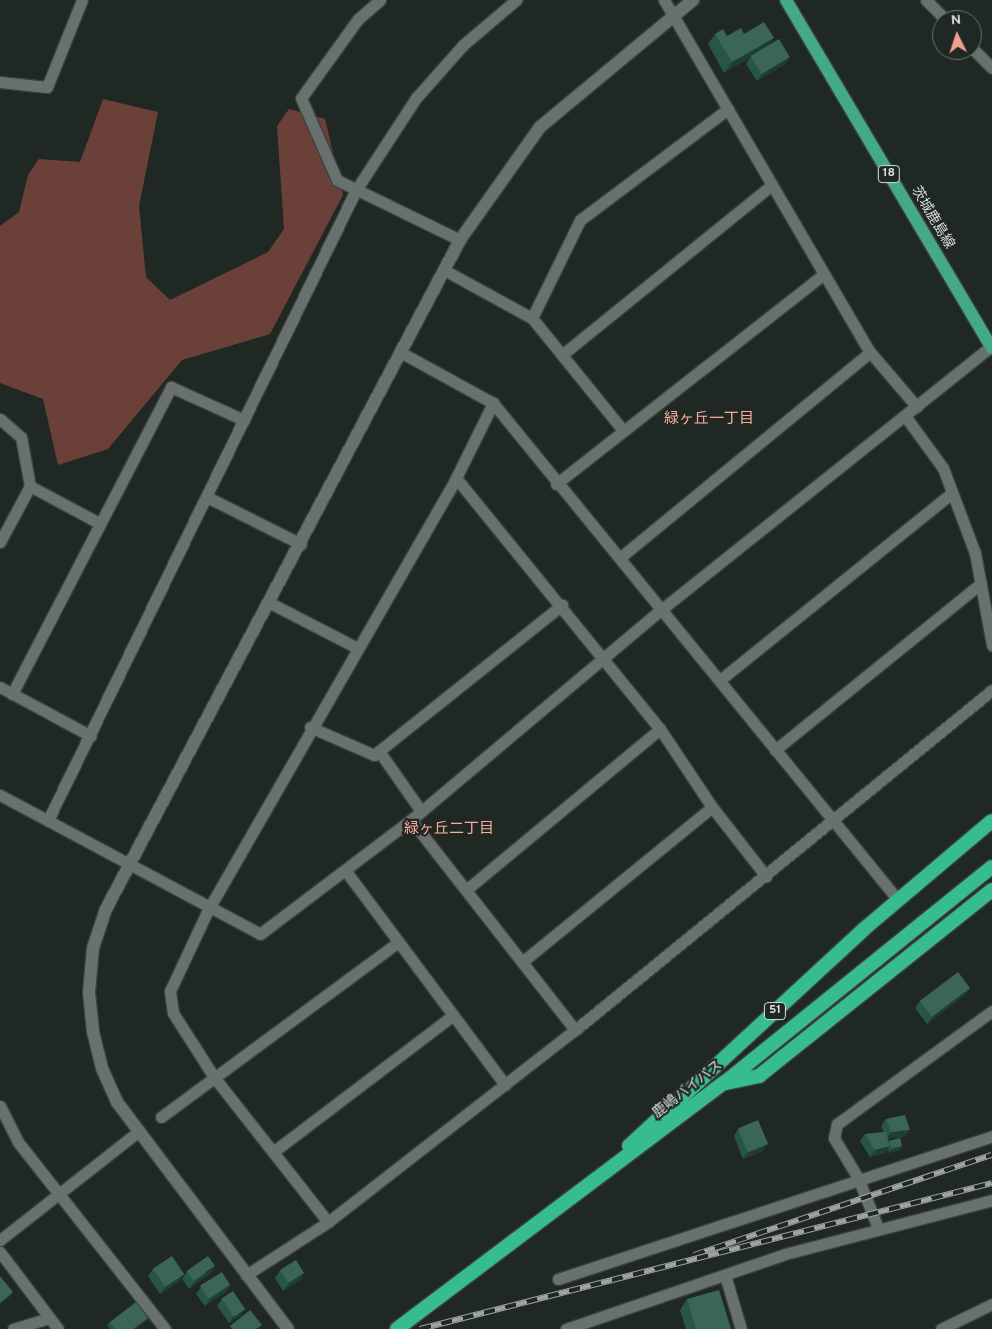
<!DOCTYPE html>
<html>
<head>
<meta charset="utf-8">
<style>
	body { margin:0 }
	#map { position:relative; width:992px; height:1329px; overflow:hidden; background:#202824; font-family:Overpass,"Noto Sans JP",sans-serif }
	div>[style] { position:absolute }
	.forest>* { inset:0; background:#6b4039 }
	.roads { filter:drop-shadow(1px 0 #3c423f) drop-shadow(-1px 0 #3c423f) drop-shadow(0 1px #3c423f) drop-shadow(0 -1px #3c423f) }
	.minor>* { height:11px; margin:-5.5px; padding:0 5.5px; transform-origin:5.5px; border-radius:5.5px; background:#68716d }
	.tertiary>* { height:12px; margin:-6px; padding:0 6px; transform-origin:6px; border-radius:6px; background:#68716d }
	.primary>* { height:12px; margin:-6px; padding:0 6px; transform-origin:6px; border-radius:6px; background:#43a988 }
	.trunk>* { height:14px; margin:-7px; padding:0 7px; transform-origin:7px; border-radius:7px; background:#37bc91 }
	.rail>* { height:5.5px; margin-top:-2.75px; transform-origin:0; background:repeating-linear-gradient(90deg,#202824 0 11px,#9ea4a0 0 22px); box-sizing:border-box; border-block:1px solid #9ea4a0 }
	.wall>* { inset:0; background:#285645 }
	.shaded-wall>* { inset:0; background:#1d3e31 }
	.building>* { inset:0; background:#3b6556; transform-origin:0 0 }
	span { translate:-50% -50%; white-space:nowrap; text-align:center; line-height:1.15; -webkit-text-stroke:4.5px #202824; paint-order:stroke }
	.shield-label span { padding:1px 4px; background:#202824; border:1px solid; border-radius:4px; -webkit-text-stroke-width:0 }
	.shield-label { font-size:12px; color:#dadfdc; font-weight:700 }
	.street-label { font-size:14px; color:#dadfdc }
	.neighbourhood-label { font-size:15px; color:#fdab9c }
	.north { position:absolute; left:932px; top:10px; width:50px; height:50px; box-sizing:border-box; background:#202824; border:1px solid #6a716e; border-radius:50%; rotate:356deg; font-size:14px; font-weight:700; line-height:20px; text-align:center; color:#dadfdc }
	.north::after { content:''; display:block; margin:auto; width:18px; height:22px; background:#f59d8e; clip-path:polygon(50% 0,100% 100%,50% 72%,0 100%) }
</style>
</head>
<body>
<div id="map">
	<div class="forest">
		<i style="clip-path:polygon(103px 99px,158px 112px,139px 206px,146px 277px,170px 300px,268px 252px,284px 229px,277px 126px,289px 109px,325px 119px,343px 195px,270px 334px,182px 360px,108px 449px,58px 465px,43px 399px,0 383px,0 226px,19px 212px,28px 175px,39px 159px,80px 162px)"></i>
	</div>
	<div class="roads">
		<div class="minor">
			<i style="left:380px;top:0;width:29px;rotate:139deg"></i>
			<i style="left:358px;top:19px;width:97px;rotate:125.8deg"></i>
			<i style="left:301px;top:98px;width:90px;rotate:66.3deg"></i>
			<i style="left:337px;top:180px;width:137px;rotate:26deg"></i>
			<i style="left:664px;top:0;width:408px;rotate:59.7deg"></i>
			<i style="left:870px;top:352px;width:72px;rotate:49.5deg"></i>
			<i style="left:926px;top:0;width:28px;rotate:45deg"></i>
			<i style="left:972px;top:48px;width:28px;rotate:45deg"></i>
			<i style="left:0;top:82px;width:47px;rotate:6.1deg"></i>
			<i style="left:47px;top:87px;width:94px;rotate:-68.1deg"></i>
			<i style="left:446px;top:271px;width:98px;rotate:28.7deg"></i>
			<i style="left:532px;top:318px;width:143px;rotate:51deg"></i>
			<i style="left:532px;top:318px;width:109px;rotate:-63.9deg"></i>
			<i style="left:580px;top:220px;width:185px;rotate:-36.9deg"></i>
			<i style="left:402px;top:353px;width:104px;rotate:28.8deg"></i>
			<i style="left:493px;top:403px;width:641px;rotate:50.82deg"></i>
			<i style="left:563px;top:354px;width:265px;rotate:-39deg"></i>
			<i style="left:905px;top:416px;width:64px;rotate:53.8deg"></i>
			<i style="left:943px;top:468px;width:91px;rotate:69.4deg"></i>
			<i style="left:975px;top:553px;width:94px;rotate:79.5deg"></i>
			<i style="left:0;top:419px;width:28px;rotate:41deg"></i>
			<i style="left:21px;top:437px;width:50px;rotate:79.6deg"></i>
			<i style="left:30px;top:486px;width:78px;rotate:28.2deg"></i>
			<i style="left:456px;top:478px;width:323px;rotate:50.9deg"></i>
			<i style="left:660px;top:729px;width:94px;rotate:56.3deg"></i>
			<i style="left:712px;top:807px;width:88px;rotate:52deg"></i>
			<i style="left:556px;top:484px;width:340px;rotate:-38.1deg"></i>
			<i style="left:207px;top:497px;width:105px;rotate:26.6deg"></i>
			<i style="left:0;top:542px;width:64px;rotate:-61.8deg"></i>
			<i style="left:622px;top:556px;width:321px;rotate:-39.4deg"></i>
			<i style="left:270px;top:603px;width:98px;rotate:27.3deg"></i>
			<i style="left:720px;top:680px;width:298px;rotate:-38.9deg"></i>
			<i style="left:0;top:687px;width:103px;rotate:28.3deg"></i>
			<i style="left:12px;top:694px;width:346px;rotate:-62.6deg"></i>
			<i style="left:171px;top:387px;width:80px;rotate:24.3deg"></i>
			<i style="left:310px;top:727px;width:70px;rotate:23.6deg"></i>
			<i style="left:374px;top:755px;width:241px;rotate:-38.6deg"></i>
			<i style="left:775px;top:750px;width:265px;rotate:-39deg"></i>
			<i style="left:379px;top:751px;width:73px;rotate:55deg"></i>
			<i style="left:0;top:795px;width:295px;rotate:28.1deg"></i>
			<i style="left:260px;top:934px;width:189px;rotate:-37.1deg"></i>
			<i style="left:411px;top:820px;width:328px;rotate:-40.1deg"></i>
			<i style="left:662px;top:609px;width:421px;rotate:-38.6deg"></i>
			<i style="left:48px;top:820px;width:701px;rotate:-63.95deg"></i>
			<i style="left:356px;top:190px;width:110px;rotate:-56.9deg"></i>
			<i style="left:416px;top:98px;width:71px;rotate:-48.4deg"></i>
			<i style="left:463px;top:45px;width:70px;rotate:-40.3deg"></i>
			<i style="left:411px;top:820px;width:266px;rotate:52deg"></i>
			<i style="left:345px;top:870px;width:268px;rotate:53.3deg"></i>
			<i style="left:466px;top:890px;width:252px;rotate:-39.7deg"></i>
			<i style="left:522px;top:962px;width:245px;rotate:-39.2deg"></i>
			<i style="left:0;top:1106px;width:40px;rotate:63.4deg"></i>
			<i style="left:18px;top:1142px;width:238px;rotate:51.8deg"></i>
			<i style="left:161px;top:1117px;width:293px;rotate:-36.4deg"></i>
			<i style="left:273px;top:1152px;width:223px;rotate:-37.2deg"></i>
			<i style="left:328px;top:1222px;width:184px;rotate:-128.2deg"></i>
			<i style="left:214px;top:1077px;width:76px;rotate:-122.6deg"></i>
			<i style="left:173px;top:1013px;width:22px;rotate:-98deg"></i>
			<i style="left:170px;top:991px;width:89px;rotate:-64.9deg"></i>
			<i style="left:208px;top:910px;width:498px;rotate:-60.1deg"></i>
			<i style="left:456px;top:478px;width:84px;rotate:-63.7deg"></i>
			<i style="left:878px;top:1228px;width:54px;rotate:-111.8deg"></i>
			<i style="left:858px;top:1178px;width:47px;rotate:-121deg"></i>
			<i style="left:834px;top:1138px;width:14px;rotate:-78deg"></i>
			<i style="left:837px;top:1124px;width:192px;rotate:-36.1deg"></i>
			<i style="left:0;top:1240px;width:177px;rotate:-38.1deg"></i>
			<i style="left:0;top:1252px;width:96px;rotate:53deg"></i>
			<i style="left:246px;top:1275px;width:98px;rotate:-32.9deg"></i>
			<i style="left:328px;top:1222px;width:313px;rotate:-37.9deg"></i>
			<i style="left:575px;top:1030px;width:538px;rotate:-39.19deg"></i>
			<i style="left:725px;top:1275px;width:56px;rotate:73.5deg"></i>
			<i style="left:558px;top:1279px;width:457px;rotate:-18.2deg"></i>
			<i style="left:13px;top:1329px;width:38px;rotate:-17deg"></i>
			<i style="left:566px;top:1329px;width:231px;rotate:-18.9deg"></i>
			<i style="left:785px;top:1254px;width:214px;rotate:-14.6deg"></i>
			<i style="left:941px;top:1329px;width:57px;rotate:-26.1deg"></i>
		</div>
		<div class="tertiary">
			<i style="left:288px;top:1329px;width:284px;rotate:-127deg"></i>
			<i style="left:117px;top:1102px;width:37px;rotate:-114deg"></i>
			<i style="left:102px;top:1068px;width:38px;rotate:-104deg"></i>
			<i style="left:93px;top:1031px;width:39px;rotate:-96deg"></i>
			<i style="left:89px;top:992px;width:44px;rotate:-84.8deg"></i>
			<i style="left:93px;top:948px;width:41px;rotate:-71.6deg"></i>
			<i style="left:106px;top:909px;width:757px;rotate:-62.11deg"></i>
			<i style="left:460px;top:240px;width:138px;rotate:-54.7deg"></i>
			<i style="left:540px;top:127px;width:199px;rotate:-39.7deg"></i>
		</div>
		<div class="primary">
			<i style="left:786px;top:0;width:404px;rotate:59.4deg"></i>
		</div>
		<div class="trunk">
			<i style="left:726px;top:1083px;width:34px;rotate:-12deg"></i>
			<i style="left:759px;top:1076px;width:298px;rotate:-38.6deg"></i>
			<i style="left:629px;top:1146px;width:320px;rotate:-42.7deg"></i>
			<i style="left:864px;top:929px;width:167px;rotate:-40.2deg"></i>
			<i style="left:397px;top:1329px;width:409px;rotate:-37deg"></i>
			<i style="left:724px;top:1083px;width:344px;rotate:-38.9deg"></i>
		</div>
	</div>
	<div class="rail">
		<i style="left:694px;top:1255px;width:314px;rotate:-18.6deg"></i>
		<i style="left:420px;top:1329px;width:590px;rotate:-14.32deg"></i>
	</div>
	<div class="wall">
		<i style="clip-path:polygon(715px 34px,727px 36px,744px 34px,767px 47px,790px 57px,785px 64px,757px 81px,746px 64px,750px 57px,724px 73px,708px 44px)"></i>
		<i style="clip-path:polygon(970px 988px,965px 995px,927px 1024px,915px 1008px,920px 1001px)"></i>
		<i style="clip-path:polygon(886px 1119px,905px 1137px,888px 1138px,889px 1142px,902px 1146px,900px 1150px,889px 1153px,888px 1149px,885px 1153px,870px 1157px,860px 1141px,865px 1134px,884px 1132px,881px 1126px)"></i>
		<i style="clip-path:polygon(738px 1129px,763px 1151px,743px 1159px,734px 1136px)"></i>
		<i style="clip-path:polygon(153px 1269px,184px 1274px,179px 1281px,160px 1294px,148px 1276px)"></i>
		<i style="clip-path:polygon(280px 1271px,304px 1273px,300px 1280px,283px 1291px,275px 1278px)"></i>
		<i style="clip-path:polygon(187px 1272px,211px 1273px,189px 1289px,182px 1279px)"></i>
		<i style="clip-path:polygon(230px 1285px,226px 1292px,205px 1306px,196px 1294px,201px 1287px)"></i>
		<i style="clip-path:polygon(222px 1299px,240px 1316px,229px 1323px,217px 1306px)"></i>
		<i style="clip-path:polygon(687px 1299px,731px 1329px,686px 1329px,680px 1310px)"></i>
		<i style="clip-path:polygon(148px 1318px,146px 1321px,136px 1329px,110px 1329px,107px 1325px,110px 1322px)"></i>
	</div>
	<div class="shaded-wall">
		<i style="clip-path:polygon(774px 38px,766px 48px,724px 73px,732px 62px)"></i>
		<i style="clip-path:polygon(790px 57px,785px 64px,757px 81px,762px 74px)"></i>
		<i style="clip-path:polygon(970px 988px,965px 995px,927px 1024px,932px 1017px)"></i>
		<i style="clip-path:polygon(910px 1130px,905px 1137px,886px 1139px,891px 1132px)"></i>
		<i style="clip-path:polygon(768px 1144px,763px 1151px,743px 1159px,748px 1152px)"></i>
		<i style="clip-path:polygon(890px 1146px,885px 1153px,870px 1157px,875px 1150px)"></i>
		<i style="clip-path:polygon(902px 1146px,900px 1150px,889px 1153px,892px 1149px)"></i>
		<i style="clip-path:polygon(215px 1266px,211px 1273px,189px 1289px,194px 1282px)"></i>
		<i style="clip-path:polygon(304px 1273px,300px 1280px,283px 1291px,288px 1284px)"></i>
		<i style="clip-path:polygon(184px 1274px,179px 1281px,160px 1294px,165px 1287px)"></i>
		<i style="clip-path:polygon(230px 1285px,226px 1292px,205px 1306px,210px 1299px)"></i>
		<i style="clip-path:polygon(13px 1292px,11px 1296px,0 1304px,0 1303px)"></i>
		<i style="clip-path:polygon(245px 1309px,240px 1316px,229px 1323px,234px 1316px)"></i>
		<i style="clip-path:polygon(148px 1318px,146px 1321px,136px 1329px,133px 1329px)"></i>
	</div>
	<div class="building">
		<i style="clip-path:polygon(764px 22px,774px 38px,732px 62px,715px 34px,723px 29px,727px 36px,741px 28px,744px 34px)"></i>
		<i style="left:779px;top:39px;width:21px;height:33px;rotate:59deg"></i>
		<i style="left:958px;top:972px;width:20px;height:48px;rotate:53deg"></i>
		<i style="clip-path:polygon(905px 1115px,910px 1130px,891px 1132px,886px 1119px)"></i>
		<i style="left:758px;top:1120px;width:26px;height:22px;rotate:67deg"></i>
		<i style="clip-path:polygon(886px 1132px,890px 1146px,875px 1150px,865px 1134px)"></i>
		<i style="left:900px;top:1138px;width:8px;height:11px;rotate:76deg"></i>
		<i style="left:172px;top:1256px;width:22px;height:23px;rotate:56deg"></i>
		<i style="left:208px;top:1256px;width:12px;height:26px;rotate:55deg"></i>
		<i style="left:296px;top:1260px;width:15px;height:19px;rotate:58deg"></i>
		<i style="left:222px;top:1272px;width:15px;height:26px;rotate:58deg"></i>
		<i style="clip-path:polygon(0 1276px,13px 1292px,0 1303px)"></i>
		<i style="clip-path:polygon(719px 1290px,731px 1329px,696px 1329px,687px 1299px)"></i>
		<i style="left:233px;top:1291px;width:22px;height:14px;rotate:56deg"></i>
		<i style="clip-path:polygon(136px 1302px,148px 1318px,133px 1329px,115px 1329px,110px 1322px)"></i>
		<i style="clip-path:polygon(250px 1310px,262px 1325px,256px 1329px,232px 1329px,230px 1326px)"></i>
	</div>
	<div class="shield-label">
		<span style="left:889px;top:174px">18</span>
		<span style="left:775px;top:1011px">51</span>
	</div>
	<div class="street-label">
		<span style="left:932px;top:218px;rotate:59deg">茨城鹿島線</span>
		<span style="left:688px;top:1090px;rotate:-38deg">鹿嶋バイパス</span>
	</div>
	<div class="neighbourhood-label">
		<span style="left:709px;top:420px">緑ヶ丘一丁目</span>
		<span style="left:449px;top:830px">緑ヶ丘二丁目</span>
	</div>
	<div class="north">N</div>
</div>
</body>
</html>
